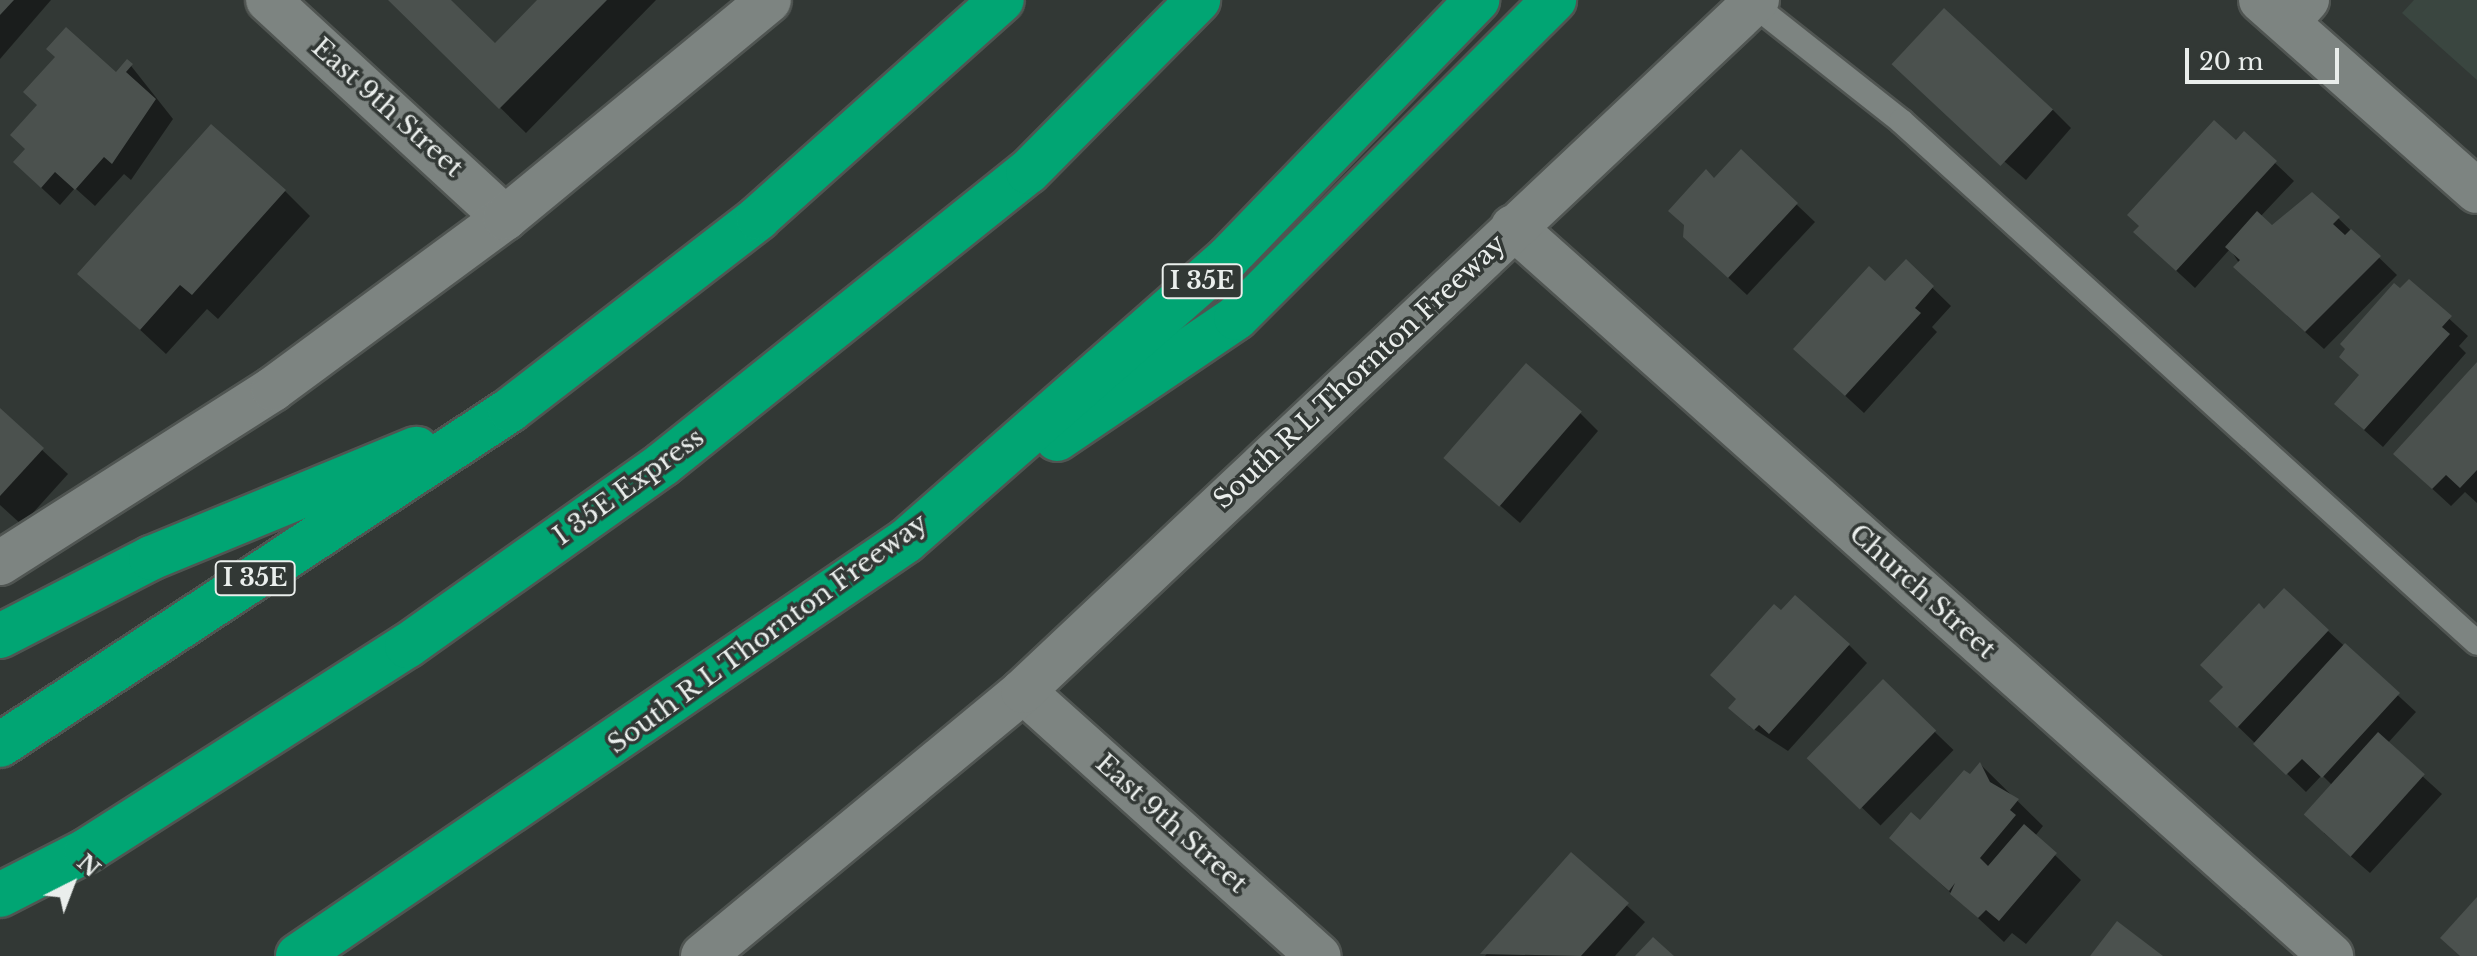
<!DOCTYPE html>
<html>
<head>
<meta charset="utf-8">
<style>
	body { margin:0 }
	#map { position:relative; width:2477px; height:956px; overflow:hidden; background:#323835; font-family:"Libre Baskerville",serif }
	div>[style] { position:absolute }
	.built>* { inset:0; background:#3a4640 }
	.shadow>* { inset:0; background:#0007; transform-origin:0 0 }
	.building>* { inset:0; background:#4b514e; transform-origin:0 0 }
	.roads { filter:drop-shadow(2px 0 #505552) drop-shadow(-2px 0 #505552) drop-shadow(0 2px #505552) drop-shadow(0 -2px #505552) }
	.lane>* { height:24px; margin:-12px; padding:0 12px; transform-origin:12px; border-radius:12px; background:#7d8481 }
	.street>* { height:44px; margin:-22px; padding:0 22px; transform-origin:22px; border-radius:22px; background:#7d8481 }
	.secondary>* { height:44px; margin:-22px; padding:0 22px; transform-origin:22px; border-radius:22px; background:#7d8481 }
	.highway>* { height:44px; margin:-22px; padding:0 22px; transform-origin:22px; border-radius:22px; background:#01a573 }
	span { translate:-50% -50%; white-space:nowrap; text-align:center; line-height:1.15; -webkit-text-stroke:7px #323835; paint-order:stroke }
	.shield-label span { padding:2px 6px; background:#323835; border:2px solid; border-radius:6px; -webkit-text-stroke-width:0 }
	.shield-label { font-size:24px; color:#eaeeec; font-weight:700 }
	.street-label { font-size:26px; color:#eaeeec }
	.north { position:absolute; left:32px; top:844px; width:80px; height:80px; -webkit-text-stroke:6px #323835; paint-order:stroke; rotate:42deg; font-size:22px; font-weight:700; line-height:32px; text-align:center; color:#eaeeec }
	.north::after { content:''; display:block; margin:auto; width:28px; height:36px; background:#eaeeec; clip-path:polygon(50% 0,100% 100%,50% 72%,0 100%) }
	.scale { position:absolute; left:2185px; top:48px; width:154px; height:36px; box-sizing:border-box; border:4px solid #eaeeec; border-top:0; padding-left:10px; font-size:24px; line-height:28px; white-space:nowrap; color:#eaeeec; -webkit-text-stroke:6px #323835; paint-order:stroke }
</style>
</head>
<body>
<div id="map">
	<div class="built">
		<i style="clip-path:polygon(2414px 0,2477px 0,2477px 80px,2402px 13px)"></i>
	</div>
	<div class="shadow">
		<i style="clip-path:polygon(0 0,51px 0,0 59px)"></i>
		<i style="clip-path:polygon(390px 0,448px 0,495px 46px,540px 0,656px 0,526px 133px)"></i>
		<i style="clip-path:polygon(128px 62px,173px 119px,131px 180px,124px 174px,95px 206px,75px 188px,60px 205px,33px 180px)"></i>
		<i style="clip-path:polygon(1914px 84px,2053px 110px,2071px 128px,2026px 180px)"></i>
		<i style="clip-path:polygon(2244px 134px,2294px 181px,2260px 217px,2272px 227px,2338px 218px,2397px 275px,2324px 349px,2253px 285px,2230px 249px,2195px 288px,2154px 250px)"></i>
		<i style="clip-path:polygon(1741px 152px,1815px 222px,1747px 295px,1704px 255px,1714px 180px)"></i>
		<i style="clip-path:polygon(285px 191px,310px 216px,218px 319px,207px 309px,166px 354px,80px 274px)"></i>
		<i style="clip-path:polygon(1906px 262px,1951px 306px,1932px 327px,1937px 332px,1864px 413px,1814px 367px)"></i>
		<i style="clip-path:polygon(2409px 282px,2468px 336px,2459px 346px,2466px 353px,2383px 447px,2355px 422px,2361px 376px)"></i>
		<i style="clip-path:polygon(2477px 365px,2477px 503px,2465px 492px,2451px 506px,2414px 472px)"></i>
		<i style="clip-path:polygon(0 411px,68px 474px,22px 525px,0 505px)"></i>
		<i style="clip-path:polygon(1580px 413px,1598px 431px,1520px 523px,1447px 459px)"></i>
		<i style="clip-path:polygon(2265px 612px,2328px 631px,2416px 712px,2387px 744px,2442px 794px,2370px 873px,2324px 833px,2333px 786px,2322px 775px,2306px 792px,2230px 719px,2225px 688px)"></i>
		<i style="clip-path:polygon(1849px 645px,1867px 663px,1788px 751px,1749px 726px)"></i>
		<i style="left:1883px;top:682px;width:98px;height:105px;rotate:44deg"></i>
		<i style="clip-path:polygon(1981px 765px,2043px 826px,2035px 836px,2081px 880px,2026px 944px,2012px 933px,2004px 942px,1891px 838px,1920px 822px)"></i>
		<i style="clip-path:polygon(1571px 855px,1645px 922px,1615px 956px,1485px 956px)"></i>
	</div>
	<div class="building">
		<i style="clip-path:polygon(0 0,14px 0,0 15px)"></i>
		<i style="clip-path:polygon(388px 0,451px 0,495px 43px,537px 0,607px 0,499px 109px)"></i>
		<i style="left:1944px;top:8px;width:149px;height:77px;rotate:43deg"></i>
		<i style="clip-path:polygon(66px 27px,116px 72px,127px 59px,133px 64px,126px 72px,156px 99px,112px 164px,104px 157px,75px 190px,55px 172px,41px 188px,13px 162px,25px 149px,10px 135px,37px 105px,23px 92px,55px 57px,46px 49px)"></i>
		<i style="clip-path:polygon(2214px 120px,2236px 140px,2244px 131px,2277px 161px,2176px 271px,2133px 232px,2139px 226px,2127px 215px)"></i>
		<i style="clip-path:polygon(211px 124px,286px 190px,192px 295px,180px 285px,140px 330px,77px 274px)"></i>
		<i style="clip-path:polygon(1741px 149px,1798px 203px,1728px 278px,1683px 237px,1684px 225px,1668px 211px,1706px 169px,1714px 178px)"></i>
		<i style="clip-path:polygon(2312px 192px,2340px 217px,2333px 224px,2345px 235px,2351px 229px,2381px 256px,2305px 332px,2233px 267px,2240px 260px,2225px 247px,2257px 211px,2272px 225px)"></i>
		<i style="clip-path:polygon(1906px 259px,1934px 286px,1915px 308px,1921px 313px,1845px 396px,1793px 349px,1869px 266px,1885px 281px)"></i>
		<i style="clip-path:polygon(2409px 279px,2452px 316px,2442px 327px,2450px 334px,2364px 430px,2334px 404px,2359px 375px,2339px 357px,2345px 349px,2340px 344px,2394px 283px,2400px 288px)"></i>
		<i style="clip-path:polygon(2477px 362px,2477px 470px,2460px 488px,2446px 475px,2432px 489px,2393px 454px)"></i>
		<i style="left:1526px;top:363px;width:74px;height:126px;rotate:41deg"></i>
		<i style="clip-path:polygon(0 408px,44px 448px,0 496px)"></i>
		<i style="clip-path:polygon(2284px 588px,2329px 630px,2237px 728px,2209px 701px,2223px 687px,2200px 665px,2259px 603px,2264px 609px)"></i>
		<i style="clip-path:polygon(1795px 595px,1850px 644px,1769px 734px,1759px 725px,1754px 730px,1728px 708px,1736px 699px,1710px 675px,1774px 604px,1781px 610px)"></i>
		<i style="clip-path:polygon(2345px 643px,2400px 693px,2322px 778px,2302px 759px,2286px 775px,2253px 744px)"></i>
		<i style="left:1883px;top:679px;width:74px;height:110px;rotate:44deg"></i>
		<i style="left:2378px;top:732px;width:63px;height:111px;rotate:42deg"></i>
		<i style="clip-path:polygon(1980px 762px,1990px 782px,2019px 799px,2010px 810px,2016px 815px,1980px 858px,1988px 866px,2024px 824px,2057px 853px,1999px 921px,1986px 910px,1978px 918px,1950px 894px,1955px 883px,1949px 891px,1889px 838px,1911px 812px,1920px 820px,1964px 770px,1970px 774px)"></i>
		<i style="clip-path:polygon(1571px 852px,1629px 903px,1581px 956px,1480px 954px)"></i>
		<i style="clip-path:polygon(2477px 897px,2477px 956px,2460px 956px,2440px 938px)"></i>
		<i style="clip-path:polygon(2117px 921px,2163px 956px,2090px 956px)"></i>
		<i style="clip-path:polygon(1653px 937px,1674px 956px,1635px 956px)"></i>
	</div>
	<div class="roads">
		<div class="lane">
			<i style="left:1753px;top:4px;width:189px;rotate:38.3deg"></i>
			<i style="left:1901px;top:121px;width:777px;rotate:42.18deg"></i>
		</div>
		<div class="street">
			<i style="left:268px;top:0;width:322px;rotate:42.6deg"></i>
			<i style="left:2287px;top:22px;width:30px;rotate:-48deg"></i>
			<i style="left:1513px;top:227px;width:1096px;rotate:41.71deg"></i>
			<i style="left:1023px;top:691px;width:397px;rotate:41.9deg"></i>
		</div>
		<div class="secondary">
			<i style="left:2261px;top:0;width:288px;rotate:41.5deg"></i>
			<i style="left:0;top:563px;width:324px;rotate:-32.5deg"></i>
			<i style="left:273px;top:389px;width:288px;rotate:-36.4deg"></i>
			<i style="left:505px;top:218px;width:342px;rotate:-39.5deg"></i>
			<i style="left:703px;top:956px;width:415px;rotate:-39.6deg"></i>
			<i style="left:1023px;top:691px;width:1008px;rotate:-43.27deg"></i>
		</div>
		<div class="highway">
			<i style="left:1057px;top:439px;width:216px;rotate:-34.1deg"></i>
			<i style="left:1236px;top:318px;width:450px;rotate:-45deg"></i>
			<i style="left:0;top:636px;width:170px;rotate:-27.3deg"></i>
			<i style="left:151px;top:558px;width:287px;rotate:-22.4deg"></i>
			<i style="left:0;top:745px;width:610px;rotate:-33.3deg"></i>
			<i style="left:510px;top:410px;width:314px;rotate:-37.7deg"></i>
			<i style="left:758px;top:218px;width:327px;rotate:-41.8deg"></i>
			<i style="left:0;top:895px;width:97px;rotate:-27.1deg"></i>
			<i style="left:86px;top:851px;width:381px;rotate:-32.6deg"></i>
			<i style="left:407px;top:646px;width:314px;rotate:-35.4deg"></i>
			<i style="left:663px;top:464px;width:467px;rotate:-38.7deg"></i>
			<i style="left:1028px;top:172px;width:242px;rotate:-45.3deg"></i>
			<i style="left:298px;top:956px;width:736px;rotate:-34.32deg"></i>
			<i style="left:906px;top:541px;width:429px;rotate:-41.3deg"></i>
			<i style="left:1228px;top:258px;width:359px;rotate:-46deg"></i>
		</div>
	</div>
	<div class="shield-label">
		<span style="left:1202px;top:281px">I 35E</span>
		<span style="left:255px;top:578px">I 35E</span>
	</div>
	<div class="street-label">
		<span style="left:387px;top:108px;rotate:42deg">East 9th Street</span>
		<span style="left:1360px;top:372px;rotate:-43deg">South R L Thornton Freeway</span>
		<span style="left:629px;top:487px;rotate:-36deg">I 35E Express</span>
		<span style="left:1922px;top:592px;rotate:42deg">Church Street</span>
		<span style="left:768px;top:634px;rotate:-36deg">South R L Thornton Freeway</span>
		<span style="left:1171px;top:824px;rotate:42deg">East 9th Street</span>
	</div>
	<div class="north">N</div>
	<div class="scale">20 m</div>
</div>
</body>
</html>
